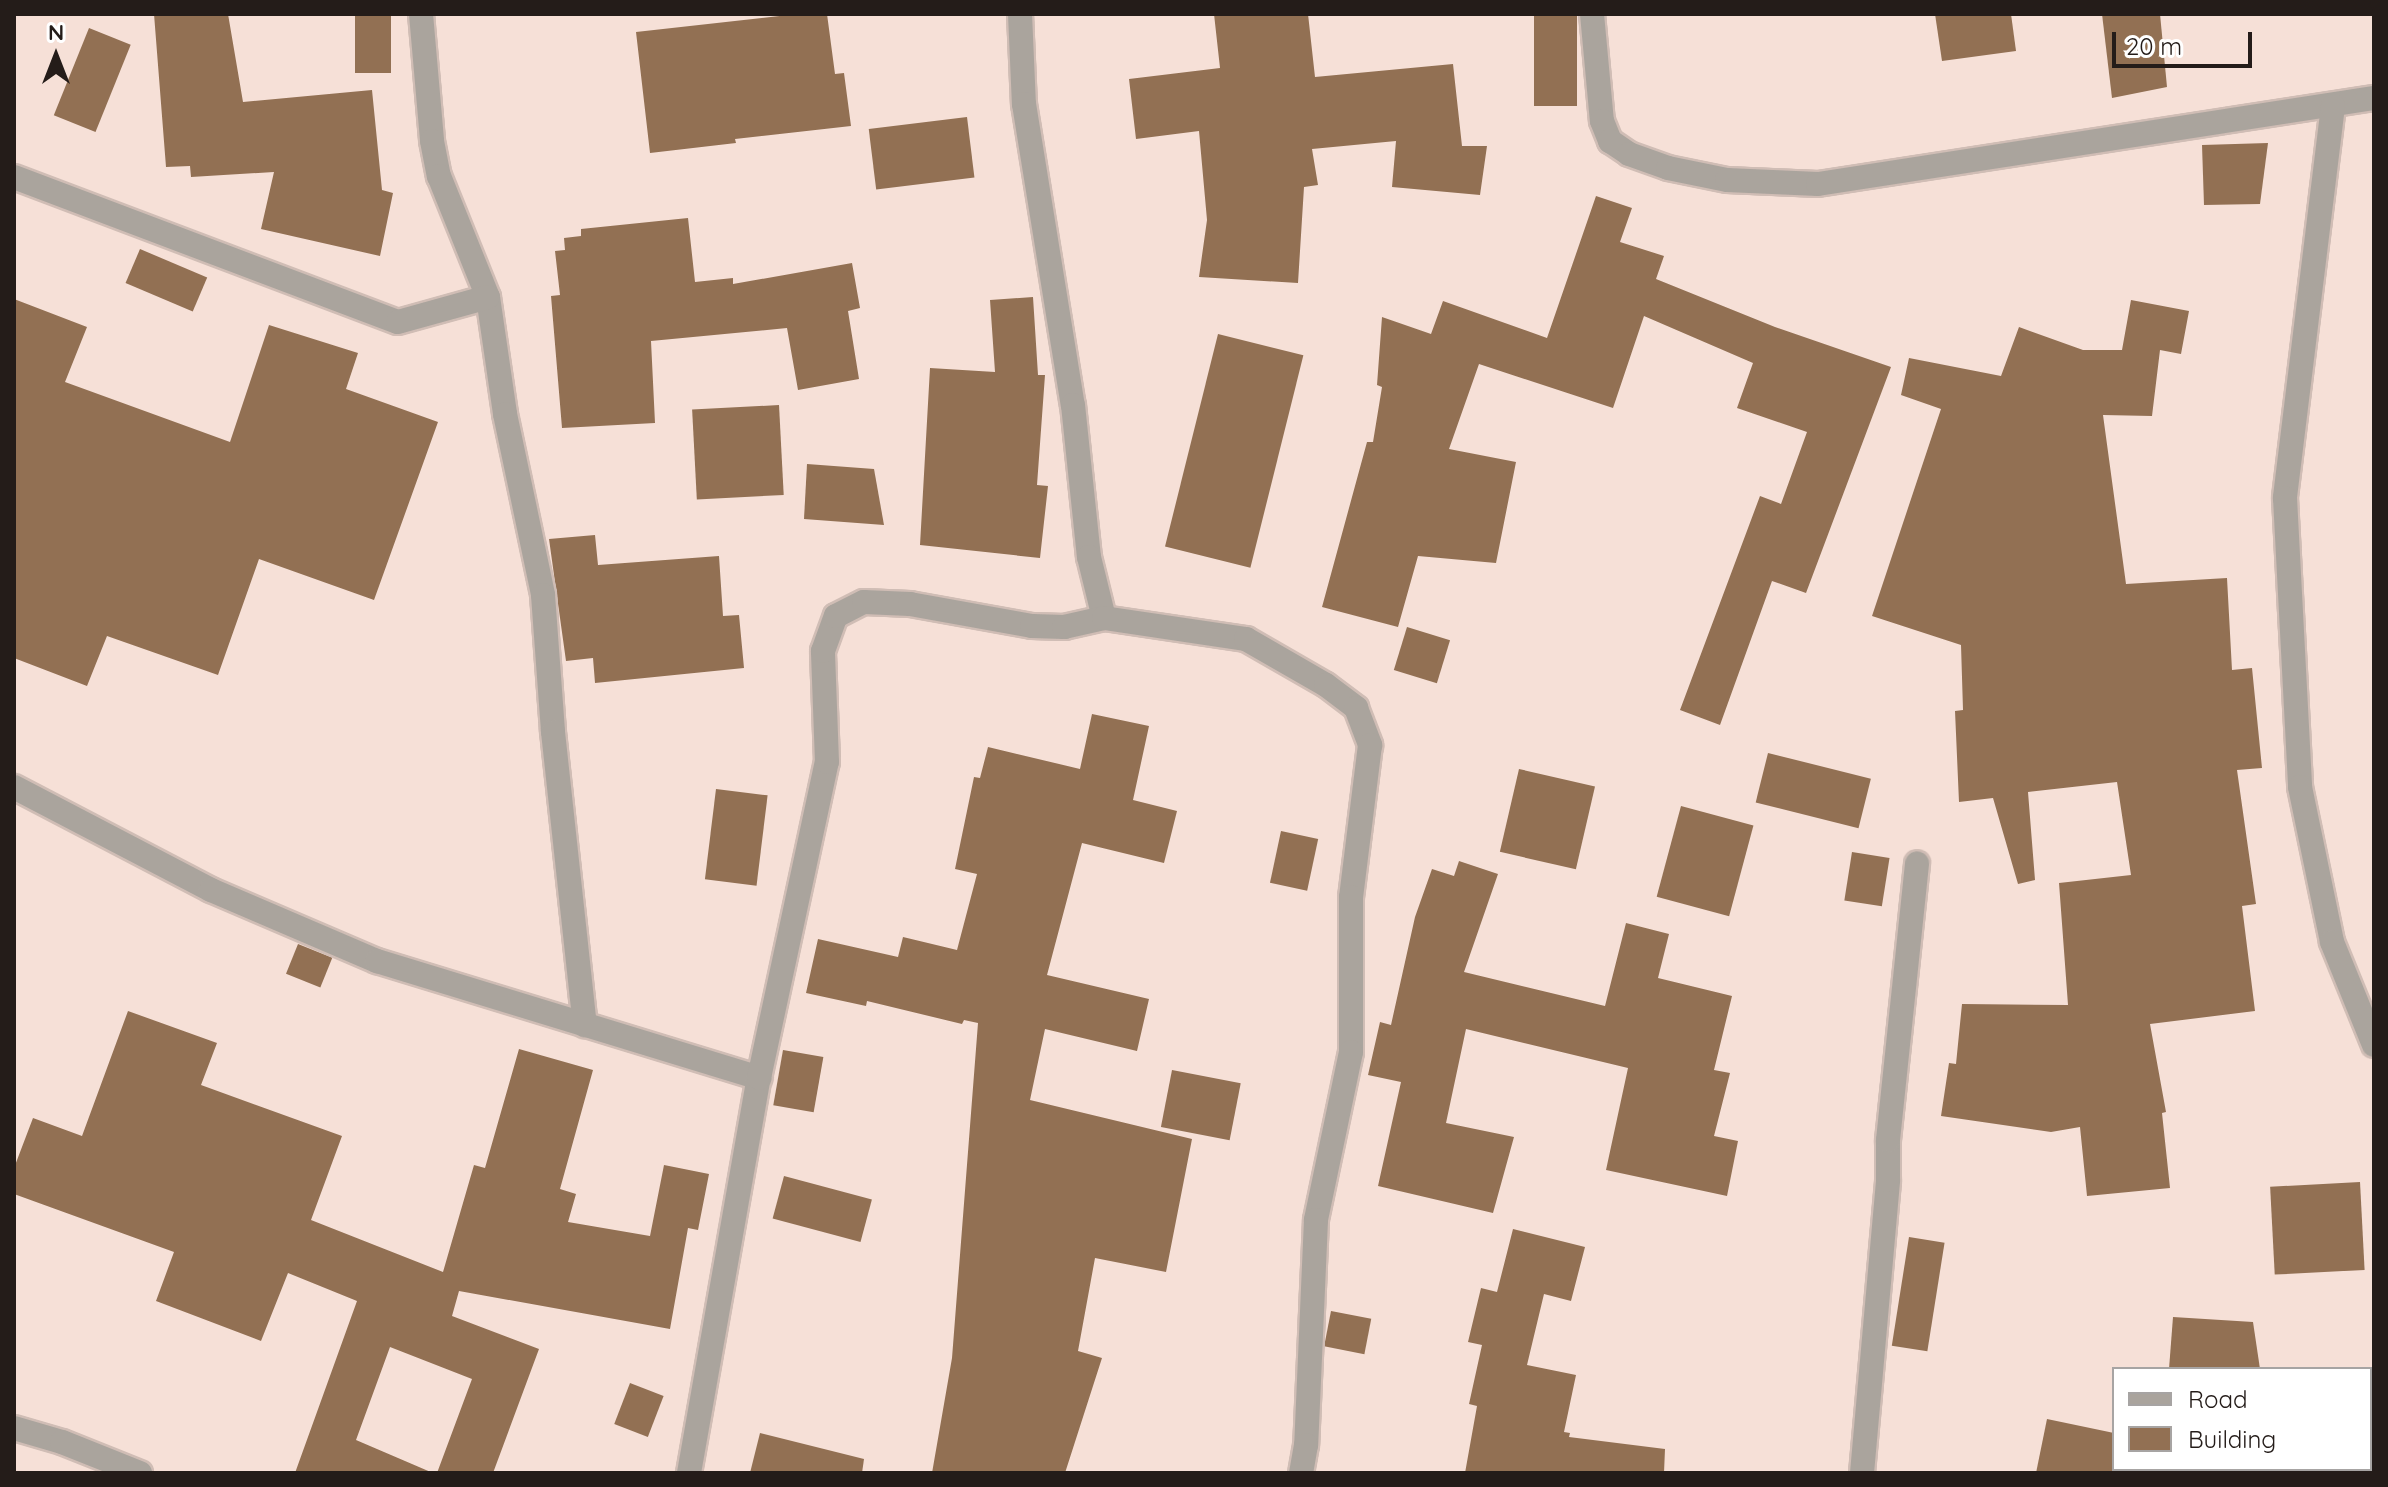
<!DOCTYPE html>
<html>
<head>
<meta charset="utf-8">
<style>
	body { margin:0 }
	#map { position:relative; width:2388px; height:1487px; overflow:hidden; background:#f6e0d7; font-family:Quicksand,sans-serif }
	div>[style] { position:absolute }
	.building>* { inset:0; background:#927053; transform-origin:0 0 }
	.roads { filter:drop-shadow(2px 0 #d0bdb5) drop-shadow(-2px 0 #d0bdb5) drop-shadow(0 2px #d0bdb5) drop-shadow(0 -2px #d0bdb5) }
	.street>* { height:24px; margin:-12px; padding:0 12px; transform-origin:12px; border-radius:12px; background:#aaa49d }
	span { translate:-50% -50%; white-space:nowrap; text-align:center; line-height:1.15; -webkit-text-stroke:6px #fff; paint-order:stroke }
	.frame { position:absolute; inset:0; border:16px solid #241c19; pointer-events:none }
	.legend { position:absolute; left:2112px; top:1367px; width:260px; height:104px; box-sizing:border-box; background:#fff; border:2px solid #a7a4a3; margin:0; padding:10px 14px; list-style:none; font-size:24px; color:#241c19 }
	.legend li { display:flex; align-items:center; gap:16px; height:40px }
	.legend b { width:40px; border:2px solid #a7a4a3 }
	.north { position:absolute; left:16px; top:16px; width:80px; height:80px; -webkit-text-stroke:6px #fff; paint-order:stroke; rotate:0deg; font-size:22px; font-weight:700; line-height:32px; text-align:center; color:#241c19 }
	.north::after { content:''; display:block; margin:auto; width:28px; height:36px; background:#241c19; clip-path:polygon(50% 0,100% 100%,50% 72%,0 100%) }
	.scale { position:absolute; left:2112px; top:32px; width:140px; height:36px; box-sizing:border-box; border:4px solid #241c19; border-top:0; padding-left:10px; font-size:24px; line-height:28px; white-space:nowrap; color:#241c19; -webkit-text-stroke:6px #fff; paint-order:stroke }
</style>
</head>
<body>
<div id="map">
	<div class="building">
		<i style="clip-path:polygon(154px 14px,228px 14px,243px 102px,372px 90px,382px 190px,393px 193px,380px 256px,261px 229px,274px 172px,191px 177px,190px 166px,166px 167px)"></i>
		<i style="left:355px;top:14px;width:36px;height:59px"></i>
		<i style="clip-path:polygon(797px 14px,827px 14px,835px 74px,844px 73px,851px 126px,735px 139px,736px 143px,650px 153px,636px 32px)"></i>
		<i style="clip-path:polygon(1214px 14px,1308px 14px,1315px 77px,1453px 64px,1462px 146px,1487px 146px,1480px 195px,1392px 187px,1396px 141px,1312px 149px,1318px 185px,1304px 187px,1298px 283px,1199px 277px,1207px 220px,1199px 131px,1136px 139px,1129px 79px,1220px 68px)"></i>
		<i style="left:1534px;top:14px;width:43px;height:92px"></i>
		<i style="clip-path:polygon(1935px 14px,2011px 14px,2016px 51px,1942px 61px)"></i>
		<i style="clip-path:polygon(2102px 14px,2160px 14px,2167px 87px,2112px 98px)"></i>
		<i style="left:89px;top:28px;width:45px;height:94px;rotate:22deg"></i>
		<i style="left:967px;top:117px;width:61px;height:99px;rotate:83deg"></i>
		<i style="clip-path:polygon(2268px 143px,2260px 204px,2204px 205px,2202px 145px)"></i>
		<i style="clip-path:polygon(1596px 196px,1632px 208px,1620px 242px,1664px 256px,1656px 279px,1775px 327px,1891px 367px,1806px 593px,1772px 581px,1720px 725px,1680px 710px,1760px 496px,1781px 504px,1807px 432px,1737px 408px,1753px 363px,1644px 316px,1613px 408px,1479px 364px,1449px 449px,1516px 462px,1496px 563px,1418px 556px,1398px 627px,1322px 607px,1367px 442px,1373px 442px,1382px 387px,1377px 385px,1382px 317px,1431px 334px,1443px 301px,1547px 338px)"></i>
		<i style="clip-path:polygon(688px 218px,695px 282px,733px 278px,733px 284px,852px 263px,860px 308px,848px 311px,859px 379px,798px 390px,787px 328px,651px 341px,655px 423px,562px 428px,551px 296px,560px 295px,555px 251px,565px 250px,564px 238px,581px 236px,581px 229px)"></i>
		<i style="left:140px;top:249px;width:73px;height:37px;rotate:23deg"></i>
		<i style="clip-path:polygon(1033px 297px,1038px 375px,1045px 375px,1037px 485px,1048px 486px,1040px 558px,920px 545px,930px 368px,995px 372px,990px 300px)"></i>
		<i style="clip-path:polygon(14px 299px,87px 327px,65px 382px,230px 442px,269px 325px,358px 353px,346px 389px,438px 422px,374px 600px,259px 559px,218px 675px,107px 636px,87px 686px,14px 658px)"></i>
		<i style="clip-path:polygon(2131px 300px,2189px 311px,2181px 354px,2160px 350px,2152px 416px,2103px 415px,2126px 584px,2227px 578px,2232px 670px,2252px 668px,2262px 768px,2237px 770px,2256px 904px,2242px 906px,2255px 1011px,2150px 1024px,2166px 1112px,2162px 1113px,2170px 1188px,2087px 1196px,2080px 1127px,2051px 1132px,1941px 1116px,1949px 1063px,1956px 1064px,1962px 1004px,2068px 1005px,2059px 883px,2131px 875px,2117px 782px,2028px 792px,2035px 880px,2018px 884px,1993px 798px,1959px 802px,1955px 711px,1963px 710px,1961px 645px,1872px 616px,1941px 409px,1901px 395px,1909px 358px,2001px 376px,2019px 327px,2083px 350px,2122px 350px)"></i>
		<i style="left:1218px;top:334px;width:88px;height:219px;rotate:14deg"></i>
		<i style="left:779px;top:405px;width:90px;height:87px;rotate:87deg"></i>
		<i style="clip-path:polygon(807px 464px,874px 469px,884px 525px,804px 519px)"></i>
		<i style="clip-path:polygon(595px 535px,598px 565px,719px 556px,723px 616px,739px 615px,744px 668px,595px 683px,593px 658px,566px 661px,549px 539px)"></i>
		<i style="left:1407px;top:627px;width:45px;height:45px;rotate:17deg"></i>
		<i style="clip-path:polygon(1092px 714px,1149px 726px,1133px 800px,1177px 811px,1164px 863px,1082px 843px,1047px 975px,1149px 999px,1137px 1051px,1045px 1029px,1030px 1100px,1192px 1139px,1166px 1272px,1095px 1258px,1078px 1351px,1102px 1358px,1065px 1473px,932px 1473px,952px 1358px,978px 1023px,964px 1020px,962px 1024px,867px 1001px,866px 1006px,806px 993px,818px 939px,898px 957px,903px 937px,957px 950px,977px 874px,955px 869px,974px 777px,980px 778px,988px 747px,1080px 769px)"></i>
		<i style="left:1768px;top:753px;width:106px;height:51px;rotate:14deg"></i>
		<i style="left:1519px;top:769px;width:78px;height:85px;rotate:13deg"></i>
		<i style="left:716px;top:789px;width:52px;height:91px;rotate:7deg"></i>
		<i style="left:1681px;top:806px;width:75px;height:94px;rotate:15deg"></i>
		<i style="left:1281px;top:831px;width:38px;height:53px;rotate:12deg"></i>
		<i style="left:1852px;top:852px;width:38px;height:49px;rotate:9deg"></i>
		<i style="clip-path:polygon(1459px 861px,1498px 874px,1464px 972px,1605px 1006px,1626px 923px,1669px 934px,1658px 978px,1732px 996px,1714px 1070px,1730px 1073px,1714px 1136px,1738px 1141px,1727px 1196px,1606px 1170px,1628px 1068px,1466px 1029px,1446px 1123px,1514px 1137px,1493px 1213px,1378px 1186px,1401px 1082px,1368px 1075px,1380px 1022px,1391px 1025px,1415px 917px,1432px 869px,1454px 876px)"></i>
		<i style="left:298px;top:944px;width:37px;height:32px;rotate:22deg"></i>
		<i style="clip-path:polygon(128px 1011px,217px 1043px,201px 1085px,342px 1136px,311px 1220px,443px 1272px,474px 1165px,485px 1168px,519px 1049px,593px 1070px,560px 1189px,576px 1194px,568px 1222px,650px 1236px,664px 1165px,709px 1174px,698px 1230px,688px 1228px,670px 1329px,459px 1291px,452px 1316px,539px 1349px,493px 1473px,437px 1473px,472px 1379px,390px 1347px,356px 1440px,433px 1473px,295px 1473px,357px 1301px,288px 1273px,261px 1341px,156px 1301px,174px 1252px,14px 1194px,14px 1168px,33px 1118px,82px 1136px)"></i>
		<i style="left:783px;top:1050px;width:41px;height:56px;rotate:10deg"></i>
		<i style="left:1172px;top:1070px;width:70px;height:58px;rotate:11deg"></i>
		<i style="left:784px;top:1176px;width:91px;height:44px;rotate:15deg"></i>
		<i style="left:2360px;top:1182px;width:88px;height:90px;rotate:87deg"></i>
		<i style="clip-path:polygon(1513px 1229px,1585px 1247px,1571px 1301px,1544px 1294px,1527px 1365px,1576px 1375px,1564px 1432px,1570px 1433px,1569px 1437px,1665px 1449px,1664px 1473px,1465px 1473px,1477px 1406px,1469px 1404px,1482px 1345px,1468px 1342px,1481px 1288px,1497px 1292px)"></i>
		<i style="left:1909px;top:1237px;width:36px;height:110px;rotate:9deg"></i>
		<i style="left:1331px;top:1311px;width:41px;height:36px;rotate:11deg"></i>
		<i style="clip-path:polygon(2173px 1317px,2253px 1322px,2260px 1369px,2169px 1369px)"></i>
		<i style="left:630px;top:1383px;width:36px;height:44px;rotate:21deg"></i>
		<i style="clip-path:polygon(2047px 1419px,2114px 1433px,2114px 1473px,2036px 1473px)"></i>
		<i style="clip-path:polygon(760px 1433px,864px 1459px,862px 1473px,750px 1473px)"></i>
	</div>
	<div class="roads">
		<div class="street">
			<i style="left:421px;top:14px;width:127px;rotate:85deg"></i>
			<i style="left:432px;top:141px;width:36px;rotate:79deg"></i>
			<i style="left:439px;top:176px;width:131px;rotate:68deg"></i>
			<i style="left:488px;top:297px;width:118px;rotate:81.7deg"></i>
			<i style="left:505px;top:414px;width:185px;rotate:78.1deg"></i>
			<i style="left:543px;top:595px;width:137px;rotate:85.8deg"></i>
			<i style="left:553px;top:732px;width:295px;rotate:83.8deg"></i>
			<i style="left:1020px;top:14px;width:90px;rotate:87.5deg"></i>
			<i style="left:1024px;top:104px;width:305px;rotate:80.8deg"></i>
			<i style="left:1073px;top:405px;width:153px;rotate:84deg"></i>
			<i style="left:1089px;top:557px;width:63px;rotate:76.2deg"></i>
			<i style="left:1592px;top:14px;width:107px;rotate:84.7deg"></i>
			<i style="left:1602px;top:121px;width:22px;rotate:68deg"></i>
			<i style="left:1610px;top:141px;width:23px;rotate:34deg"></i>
			<i style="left:1629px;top:154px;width:41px;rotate:19.7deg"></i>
			<i style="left:1668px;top:168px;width:60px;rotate:11.5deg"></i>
			<i style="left:1727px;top:180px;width:91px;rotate:2.5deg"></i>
			<i style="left:1818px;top:184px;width:563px;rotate:-8.79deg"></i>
			<i style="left:2333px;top:106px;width:395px;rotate:97deg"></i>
			<i style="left:2285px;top:498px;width:289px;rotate:87deg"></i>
			<i style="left:2300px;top:787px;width:158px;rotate:78.3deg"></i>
			<i style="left:2332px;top:942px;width:111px;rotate:67.8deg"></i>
			<i style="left:14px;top:177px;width:410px;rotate:20.7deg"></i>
			<i style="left:398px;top:322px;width:93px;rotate:-15.5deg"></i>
			<i style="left:14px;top:787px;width:222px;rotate:27.6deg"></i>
			<i style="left:211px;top:890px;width:181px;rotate:23.2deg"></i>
			<i style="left:377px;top:961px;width:400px;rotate:17deg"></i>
			<i style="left:14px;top:1428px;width:50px;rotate:16.3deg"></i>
			<i style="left:62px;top:1442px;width:84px;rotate:21.7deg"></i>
			<i style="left:689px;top:1473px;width:401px;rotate:-80deg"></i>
			<i style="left:759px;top:1078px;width:323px;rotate:-77.9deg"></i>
			<i style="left:827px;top:762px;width:111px;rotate:-92.1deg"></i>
			<i style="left:823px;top:651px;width:37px;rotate:-70deg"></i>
			<i style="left:836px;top:616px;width:31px;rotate:-27deg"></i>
			<i style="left:864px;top:602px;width:46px;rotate:2.5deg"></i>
			<i style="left:910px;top:604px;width:124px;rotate:10.2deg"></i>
			<i style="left:1032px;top:626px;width:32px;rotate:2deg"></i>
			<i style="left:1064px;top:627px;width:41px;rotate:-12.7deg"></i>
			<i style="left:1104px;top:618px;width:144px;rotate:8.4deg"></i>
			<i style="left:1246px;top:639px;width:92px;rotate:29.9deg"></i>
			<i style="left:1326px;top:685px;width:38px;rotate:37deg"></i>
			<i style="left:1356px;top:708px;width:40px;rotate:69deg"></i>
			<i style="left:1370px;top:745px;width:153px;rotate:97.1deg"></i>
			<i style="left:1351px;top:897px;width:155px;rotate:90deg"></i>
			<i style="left:1351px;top:1052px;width:172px;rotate:101.8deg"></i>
			<i style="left:1316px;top:1220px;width:225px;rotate:92.5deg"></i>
			<i style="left:1306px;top:1445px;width:28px;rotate:100deg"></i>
			<i style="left:1862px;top:1473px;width:294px;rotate:-84.9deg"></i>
			<i style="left:1888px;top:1180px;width:40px;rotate:-90deg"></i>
			<i style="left:1888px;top:1140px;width:278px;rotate:-84deg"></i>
		</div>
	</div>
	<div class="frame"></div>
	<ul class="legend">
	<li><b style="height:10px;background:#aaa49d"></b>Road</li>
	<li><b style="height:22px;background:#927053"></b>Building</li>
	</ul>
	<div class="north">N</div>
	<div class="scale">20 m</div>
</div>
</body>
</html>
